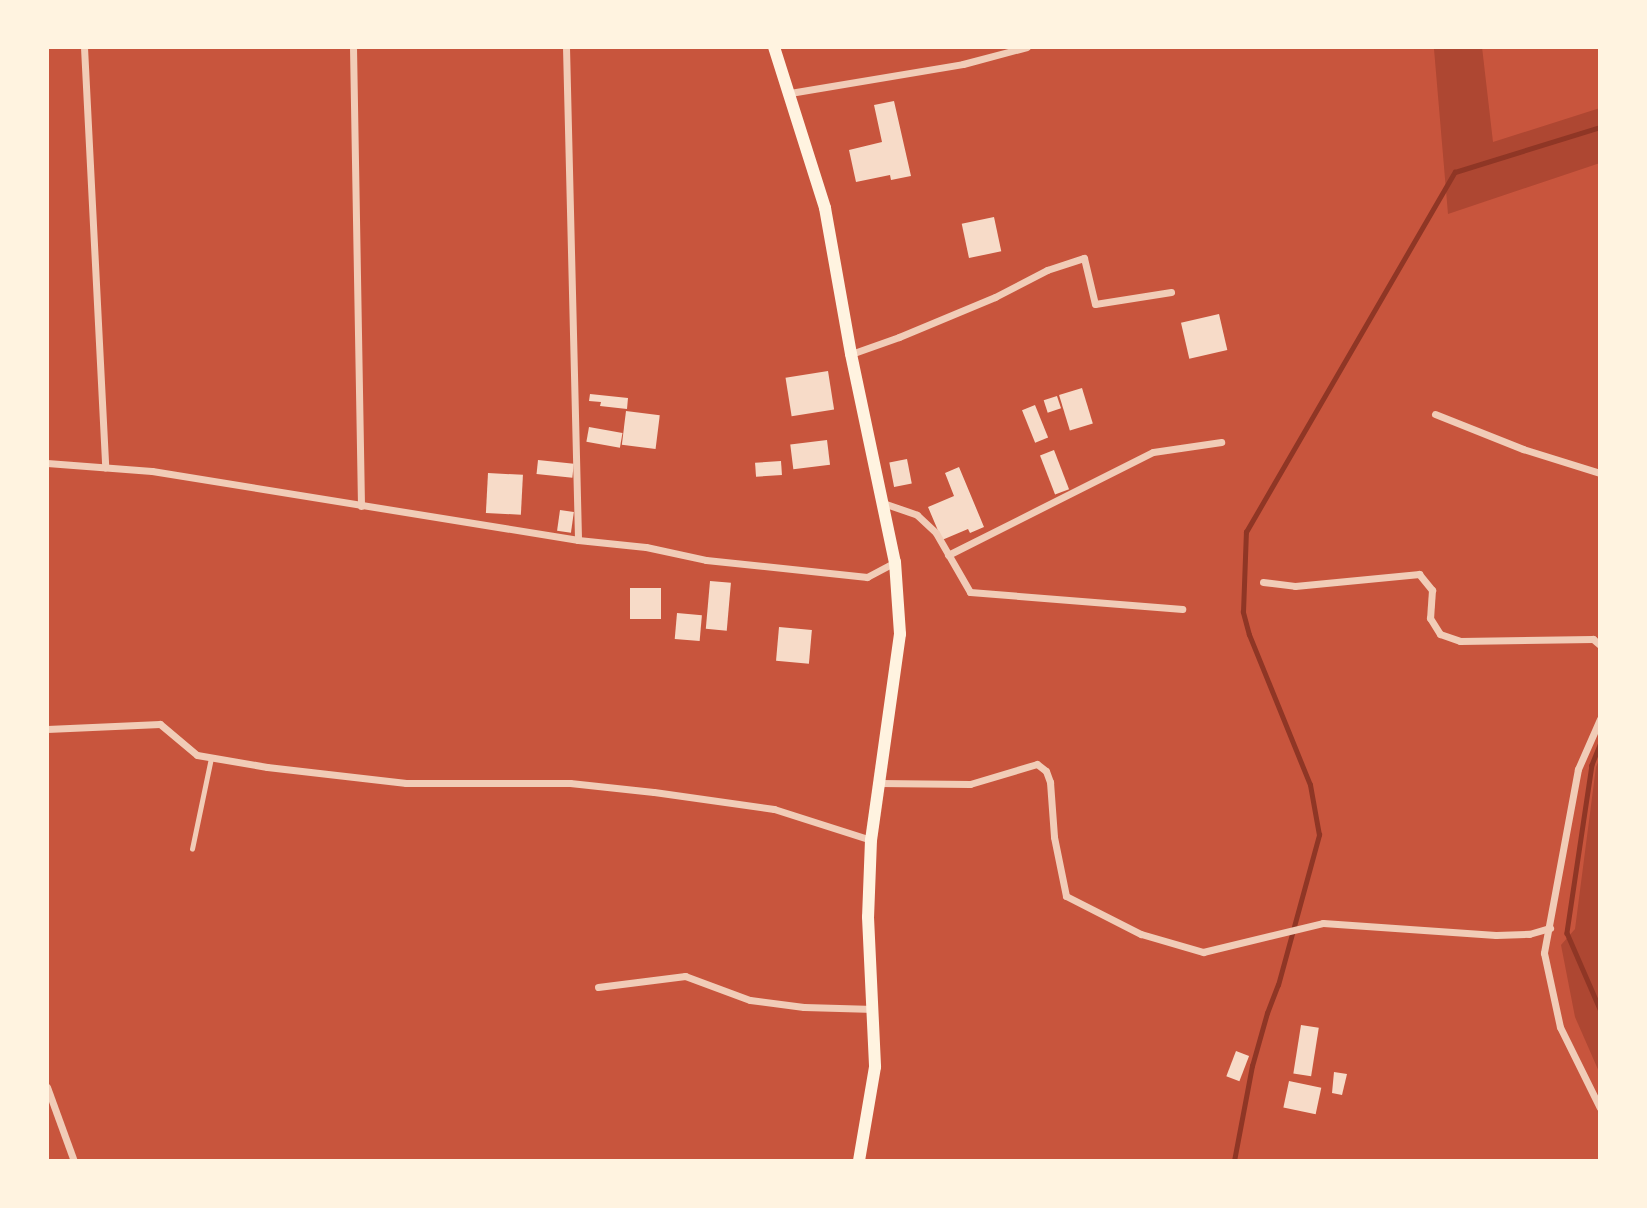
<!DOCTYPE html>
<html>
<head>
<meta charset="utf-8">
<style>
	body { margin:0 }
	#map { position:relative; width:1647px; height:1208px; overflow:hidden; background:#c8553d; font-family:"PT Serif",serif }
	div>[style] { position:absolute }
	.green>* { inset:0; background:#ae4732 }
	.stream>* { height:4.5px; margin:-2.25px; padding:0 2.25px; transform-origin:2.25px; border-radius:2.25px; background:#8f3625 }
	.building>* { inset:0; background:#f7dbc8; transform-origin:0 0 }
	.service>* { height:4.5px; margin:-2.25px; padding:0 2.25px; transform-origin:2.25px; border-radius:2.25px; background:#f1ccb7 }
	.minor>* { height:7px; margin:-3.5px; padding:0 3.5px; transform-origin:3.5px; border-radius:3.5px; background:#f1ccb7 }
	.secondary>* { height:12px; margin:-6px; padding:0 6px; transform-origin:6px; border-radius:6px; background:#fff3e0 }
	span { translate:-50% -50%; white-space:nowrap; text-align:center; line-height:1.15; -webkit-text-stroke:7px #fff3e0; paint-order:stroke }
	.frame { position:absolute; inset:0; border:49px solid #fff3e0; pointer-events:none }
</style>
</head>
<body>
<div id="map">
	<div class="green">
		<i style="clip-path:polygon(1482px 47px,1493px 142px,1600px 108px,1600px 163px,1448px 214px,1434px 49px)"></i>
		<i style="clip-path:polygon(1600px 758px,1600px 1074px,1575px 1017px,1561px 945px,1575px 929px,1596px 767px)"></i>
	</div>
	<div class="stream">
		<i style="left:1600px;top:745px;width:22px;rotate:112deg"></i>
		<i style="left:1592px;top:765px;width:170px;rotate:98.5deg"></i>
		<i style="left:1567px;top:933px;width:83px;rotate:66.5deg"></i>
		<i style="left:1234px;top:1161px;width:97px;rotate:-79.3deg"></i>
		<i style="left:1252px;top:1066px;width:55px;rotate:-74.2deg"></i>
		<i style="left:1267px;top:1013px;width:30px;rotate:-69deg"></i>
		<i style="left:1278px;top:985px;width:156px;rotate:-74.7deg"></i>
		<i style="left:1319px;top:835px;width:51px;rotate:-100.2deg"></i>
		<i style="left:1310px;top:785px;width:162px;rotate:-112.1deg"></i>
		<i style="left:1249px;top:635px;width:24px;rotate:-105deg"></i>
		<i style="left:1243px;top:612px;width:80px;rotate:-87.9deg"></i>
		<i style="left:1246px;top:532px;width:416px;rotate:-59.9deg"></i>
		<i style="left:1455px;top:172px;width:152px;rotate:-17.2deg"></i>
	</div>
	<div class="building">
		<i style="clip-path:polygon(894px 101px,911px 176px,891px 180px,890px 175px,856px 182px,849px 150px,882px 142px,874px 105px)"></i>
		<i style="left:994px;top:217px;width:35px;height:33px;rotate:78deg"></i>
		<i style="left:1219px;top:314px;width:37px;height:39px;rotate:77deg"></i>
		<i style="left:828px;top:371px;width:39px;height:43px;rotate:81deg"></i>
		<i style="left:1082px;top:388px;width:37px;height:24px;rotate:73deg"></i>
		<i style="clip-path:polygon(590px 394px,628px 398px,627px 409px,600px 406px,601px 402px,589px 401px)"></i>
		<i style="left:1057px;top:396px;width:13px;height:14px;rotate:72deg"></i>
		<i style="left:1035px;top:405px;width:35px;height:14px;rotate:68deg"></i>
		<i style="left:626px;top:411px;width:34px;height:34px;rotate:7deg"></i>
		<i style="left:589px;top:427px;width:34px;height:15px;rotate:10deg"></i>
		<i style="left:827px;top:440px;width:25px;height:37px;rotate:83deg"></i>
		<i style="left:1054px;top:450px;width:42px;height:15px;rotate:69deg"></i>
		<i style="left:907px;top:459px;width:25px;height:18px;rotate:79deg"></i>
		<i style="left:538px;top:460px;width:36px;height:14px;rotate:6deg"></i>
		<i style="left:781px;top:461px;width:14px;height:26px;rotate:86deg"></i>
		<i style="clip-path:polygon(959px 467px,984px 527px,970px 533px,968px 529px,942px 540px,928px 507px,954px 496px,945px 473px)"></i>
		<i style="left:488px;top:473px;width:35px;height:40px;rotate:3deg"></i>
		<i style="left:560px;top:510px;width:14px;height:21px;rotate:8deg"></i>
		<i style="left:710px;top:581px;width:21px;height:48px;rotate:5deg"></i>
		<i style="left:630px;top:588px;width:31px;height:31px"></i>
		<i style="left:677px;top:613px;width:25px;height:26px;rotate:5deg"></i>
		<i style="left:779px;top:627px;width:33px;height:34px;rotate:5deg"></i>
		<i style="left:1301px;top:1025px;width:18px;height:49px;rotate:9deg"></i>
		<i style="left:1236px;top:1051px;width:14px;height:27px;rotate:21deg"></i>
		<i style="clip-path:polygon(1334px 1072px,1347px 1074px,1342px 1095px,1332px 1093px)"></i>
		<i style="left:1289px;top:1081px;width:33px;height:27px;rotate:12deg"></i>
	</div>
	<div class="service">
		<i style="left:192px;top:849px;width:93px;rotate:-78.2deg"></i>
	</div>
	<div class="minor">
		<i style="left:84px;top:47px;width:421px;rotate:87.1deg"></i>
		<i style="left:353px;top:47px;width:459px;rotate:89deg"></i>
		<i style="left:566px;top:47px;width:493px;rotate:88.6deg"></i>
		<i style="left:790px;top:93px;width:175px;rotate:-9.5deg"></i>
		<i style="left:963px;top:64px;width:66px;rotate:-14.9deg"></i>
		<i style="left:851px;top:354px;width:51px;rotate:-19.5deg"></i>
		<i style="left:899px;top:337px;width:104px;rotate:-22.6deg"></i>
		<i style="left:995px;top:297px;width:59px;rotate:-27.4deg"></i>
		<i style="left:1047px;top:270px;width:39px;rotate:-18deg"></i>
		<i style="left:1084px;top:258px;width:47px;rotate:76.6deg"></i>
		<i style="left:1095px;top:304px;width:77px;rotate:-9deg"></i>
		<i style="left:1435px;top:414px;width:95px;rotate:21.7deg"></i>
		<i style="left:1523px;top:449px;width:81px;rotate:17.3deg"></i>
		<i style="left:47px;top:463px;width:105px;rotate:4.4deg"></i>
		<i style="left:152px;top:471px;width:432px;rotate:9.2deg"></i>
		<i style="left:578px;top:540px;width:68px;rotate:5.9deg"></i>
		<i style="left:646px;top:547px;width:61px;rotate:12.2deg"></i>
		<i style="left:706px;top:560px;width:162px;rotate:6deg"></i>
		<i style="left:867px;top:577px;width:32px;rotate:-28deg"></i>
		<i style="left:883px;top:503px;width:36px;rotate:19deg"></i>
		<i style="left:917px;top:515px;width:26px;rotate:43deg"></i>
		<i style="left:936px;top:533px;width:68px;rotate:60deg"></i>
		<i style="left:970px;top:592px;width:213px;rotate:4.6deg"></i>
		<i style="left:948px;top:555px;width:229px;rotate:-26.7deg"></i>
		<i style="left:1153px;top:452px;width:69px;rotate:-8.4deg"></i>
		<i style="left:1263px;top:582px;width:32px;rotate:7deg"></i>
		<i style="left:1295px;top:586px;width:125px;rotate:-5.5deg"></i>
		<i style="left:1419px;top:574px;width:21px;rotate:51deg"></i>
		<i style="left:1432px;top:590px;width:28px;rotate:94deg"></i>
		<i style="left:1430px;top:618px;width:19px;rotate:58deg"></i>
		<i style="left:1440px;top:634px;width:21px;rotate:19deg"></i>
		<i style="left:1460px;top:641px;width:133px;rotate:-0.9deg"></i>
		<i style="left:1593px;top:639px;width:9px;rotate:41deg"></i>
		<i style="left:1600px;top:719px;width:55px;rotate:113.7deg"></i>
		<i style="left:1578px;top:769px;width:187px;rotate:100.5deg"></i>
		<i style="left:1544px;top:953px;width:76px;rotate:77.8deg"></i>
		<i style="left:1560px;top:1027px;width:90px;rotate:63.7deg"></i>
		<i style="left:47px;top:729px;width:113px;rotate:-2.5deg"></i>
		<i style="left:160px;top:724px;width:48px;rotate:40deg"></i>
		<i style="left:197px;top:755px;width:71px;rotate:9.7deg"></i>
		<i style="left:267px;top:767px;width:140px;rotate:6.6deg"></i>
		<i style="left:406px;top:783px;width:164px"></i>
		<i style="left:570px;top:783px;width:84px;rotate:6.1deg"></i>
		<i style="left:654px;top:792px;width:121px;rotate:8.1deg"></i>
		<i style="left:774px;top:809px;width:102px;rotate:17.7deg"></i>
		<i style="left:879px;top:783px;width:91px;rotate:0.6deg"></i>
		<i style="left:970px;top:784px;width:70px;rotate:-16.6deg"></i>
		<i style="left:1037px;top:764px;width:11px;rotate:38deg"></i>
		<i style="left:1046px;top:771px;width:12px;rotate:70deg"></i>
		<i style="left:1050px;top:782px;width:55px;rotate:85.8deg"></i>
		<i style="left:1054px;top:837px;width:60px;rotate:78.5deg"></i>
		<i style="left:1066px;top:896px;width:84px;rotate:26.9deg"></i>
		<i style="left:1141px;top:934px;width:65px;rotate:16.2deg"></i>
		<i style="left:1203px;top:952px;width:123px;rotate:-13.6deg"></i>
		<i style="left:1323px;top:923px;width:173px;rotate:4deg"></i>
		<i style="left:1496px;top:935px;width:33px;rotate:-2deg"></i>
		<i style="left:1529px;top:934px;width:22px;rotate:-16deg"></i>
		<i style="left:598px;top:987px;width:88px;rotate:-7.2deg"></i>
		<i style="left:685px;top:976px;width:69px;rotate:20.3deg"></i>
		<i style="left:750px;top:1000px;width:54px;rotate:7.4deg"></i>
		<i style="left:804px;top:1007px;width:70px;rotate:1.6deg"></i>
		<i style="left:47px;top:1087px;width:79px;rotate:70deg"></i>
	</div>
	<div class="secondary">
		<i style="left:774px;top:47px;width:169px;rotate:72.4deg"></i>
		<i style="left:825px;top:208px;width:148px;rotate:79.9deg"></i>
		<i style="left:851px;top:354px;width:213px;rotate:78.1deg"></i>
		<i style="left:895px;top:562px;width:72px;rotate:86deg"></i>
		<i style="left:900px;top:634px;width:208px;rotate:98deg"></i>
		<i style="left:871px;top:840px;width:77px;rotate:92.2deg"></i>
		<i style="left:868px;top:917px;width:150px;rotate:87.3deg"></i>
		<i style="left:875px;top:1067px;width:95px;rotate:99.7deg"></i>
	</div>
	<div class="frame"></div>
</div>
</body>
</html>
